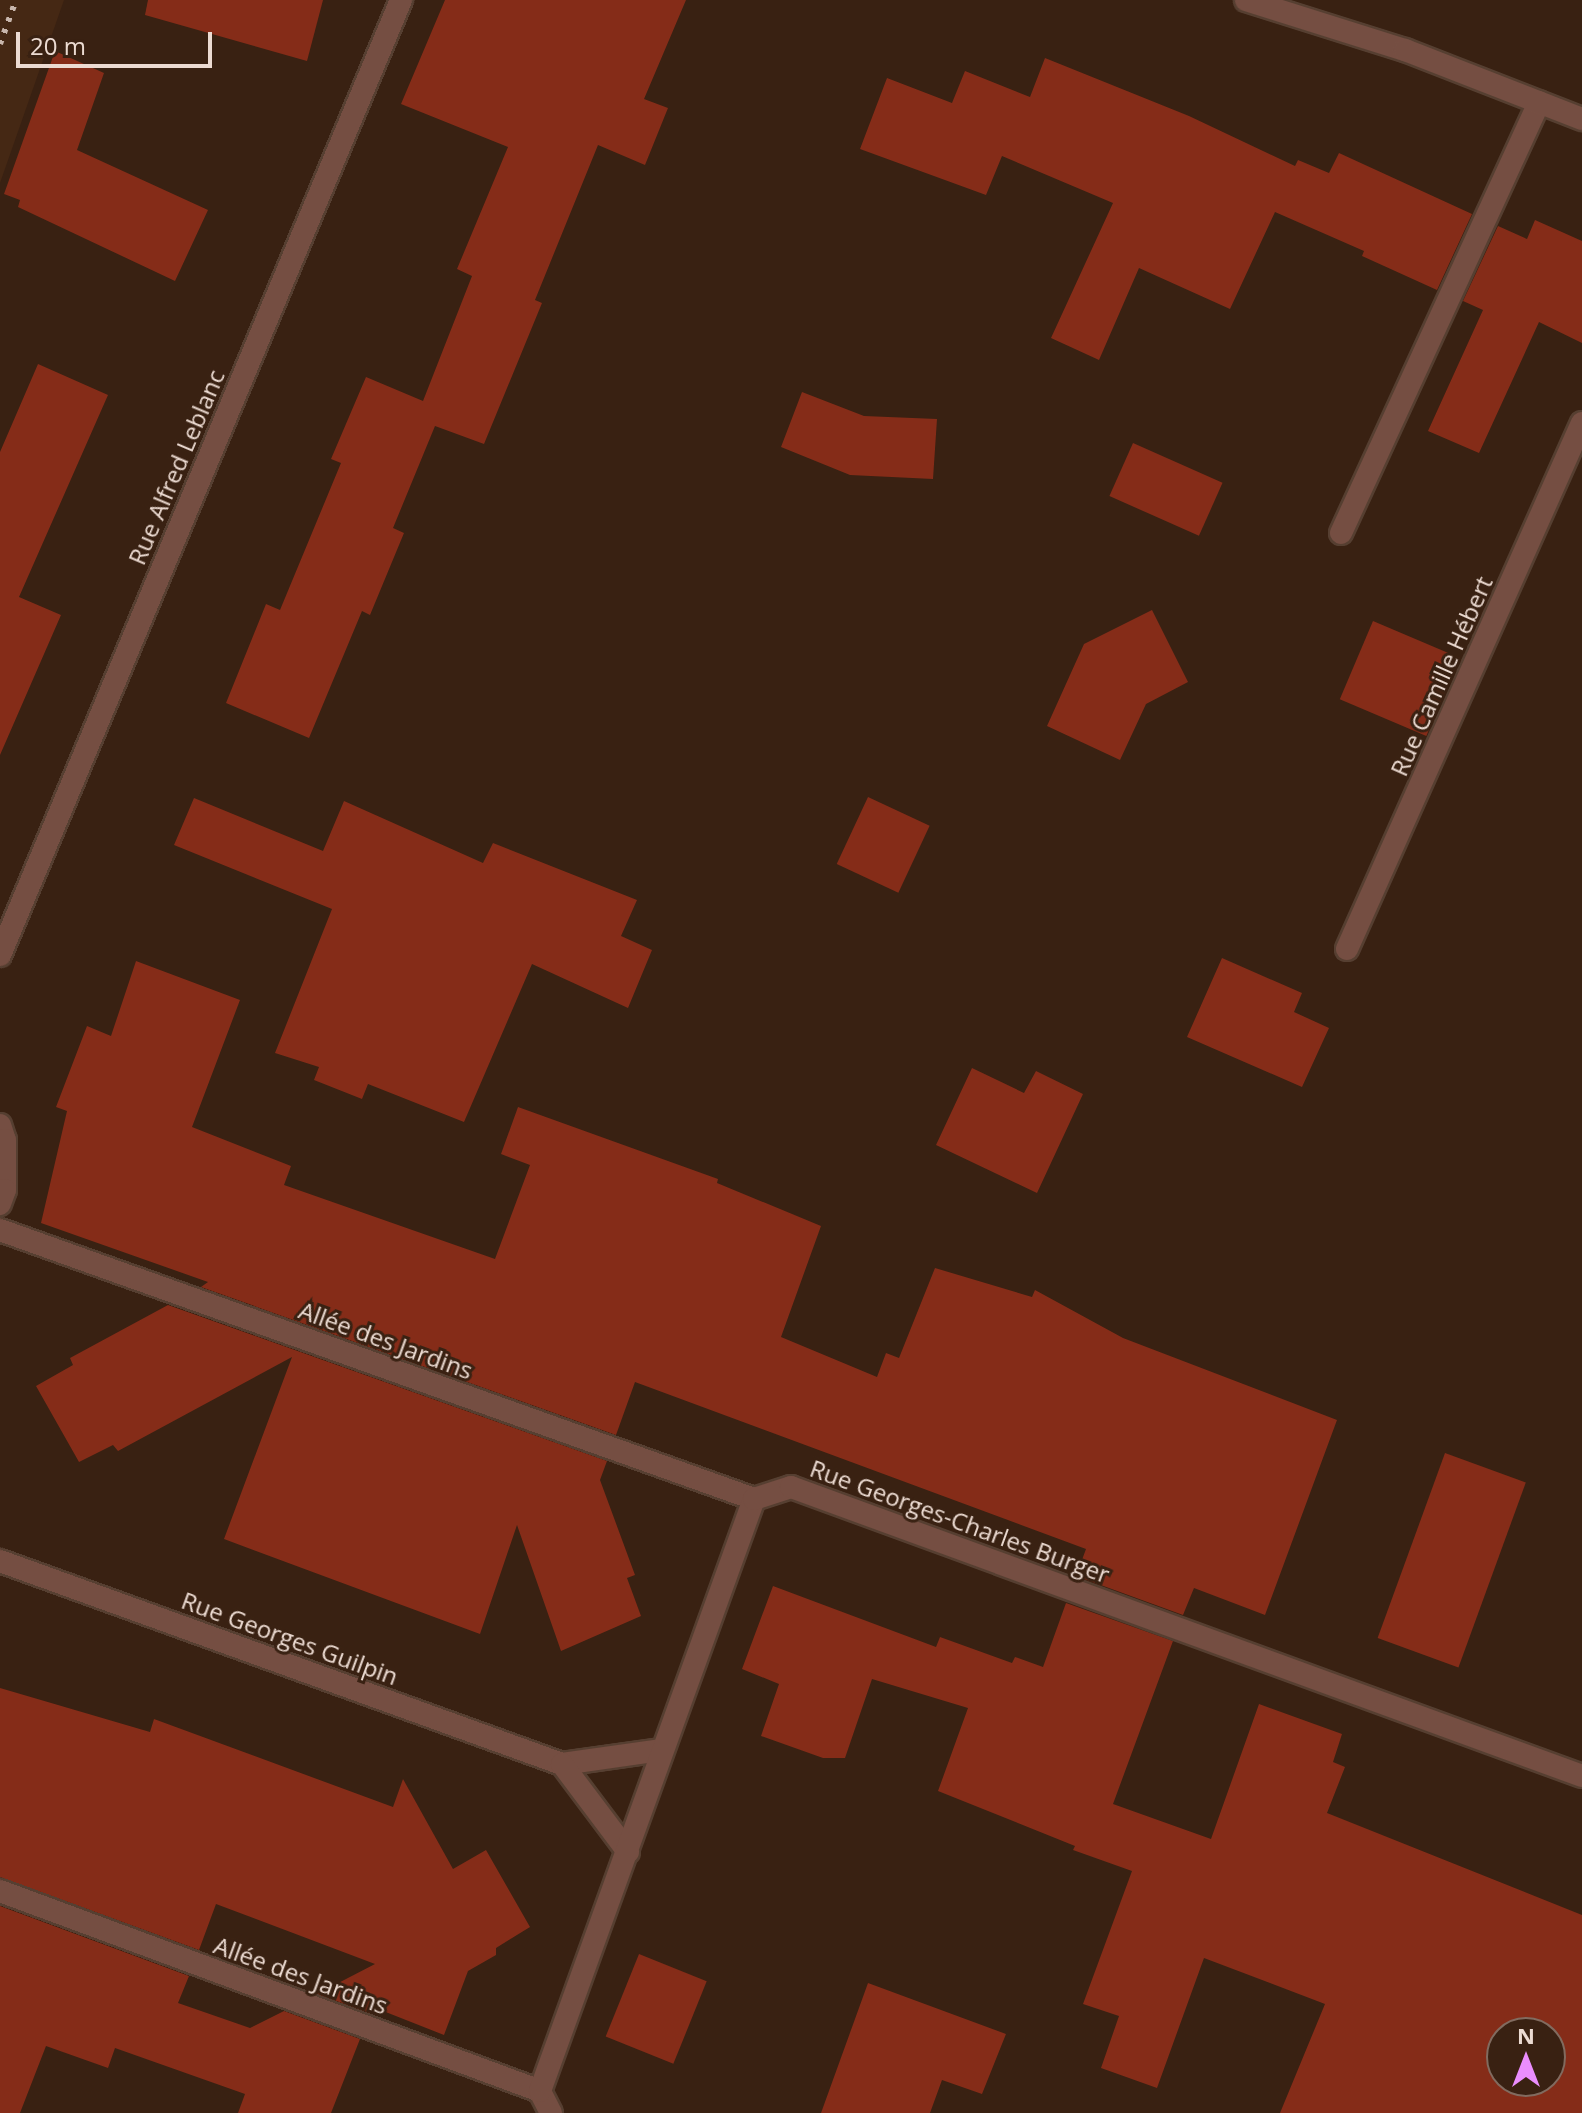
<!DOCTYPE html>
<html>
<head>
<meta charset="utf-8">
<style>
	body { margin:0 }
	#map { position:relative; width:1582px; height:2113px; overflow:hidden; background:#392112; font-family:"Open Sans",sans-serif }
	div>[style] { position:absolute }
	.built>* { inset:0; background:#452814 }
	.building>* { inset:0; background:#852c18; transform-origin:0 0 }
	.roads { filter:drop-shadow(2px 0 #563f31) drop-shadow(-2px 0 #563f31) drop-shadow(0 2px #563f31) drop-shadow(0 -2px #563f31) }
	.service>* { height:22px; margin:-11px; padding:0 11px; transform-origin:11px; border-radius:11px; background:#754e42 }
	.minor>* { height:22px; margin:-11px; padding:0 11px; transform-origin:11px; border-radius:11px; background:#754e42 }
	.rail>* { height:6px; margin-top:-3px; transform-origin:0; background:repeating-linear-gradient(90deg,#c8b6ac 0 4px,transparent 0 12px) }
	span { translate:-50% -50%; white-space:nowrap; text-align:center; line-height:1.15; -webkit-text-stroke:6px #392112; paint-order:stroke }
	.street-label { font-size:24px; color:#ecdbd2 }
	.north { position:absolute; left:1486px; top:2017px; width:80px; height:80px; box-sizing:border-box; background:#392112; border:2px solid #816b5f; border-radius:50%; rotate:0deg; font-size:22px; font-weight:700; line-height:32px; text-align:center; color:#ecdbd2 }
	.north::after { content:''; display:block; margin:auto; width:28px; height:36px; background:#ea8dfd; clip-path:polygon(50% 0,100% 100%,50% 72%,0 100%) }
	.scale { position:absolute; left:16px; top:32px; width:196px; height:36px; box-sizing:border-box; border:4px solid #ecdbd2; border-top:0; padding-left:10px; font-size:24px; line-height:28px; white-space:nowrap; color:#ecdbd2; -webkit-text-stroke:6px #392112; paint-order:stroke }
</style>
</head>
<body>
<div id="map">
	<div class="built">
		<i style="clip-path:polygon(0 0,64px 0,0 183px)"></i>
	</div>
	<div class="building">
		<i style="clip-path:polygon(148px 0,323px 0,307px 61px,145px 15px)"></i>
		<i style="clip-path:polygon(445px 0,686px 0,644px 99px,668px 108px,645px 165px,598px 145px,535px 300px,542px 303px,484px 444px,435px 426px,393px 528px,404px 533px,370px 615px,362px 611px,309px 738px,226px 703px,266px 604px,280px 610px,341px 463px,331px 459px,366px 377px,423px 401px,472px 276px,457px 269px,508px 147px,401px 104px)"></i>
		<i style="clip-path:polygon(55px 51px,104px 73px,77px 150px,208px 210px,175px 281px,18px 207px,20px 200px,4px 194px)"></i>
		<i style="clip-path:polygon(1045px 58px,1189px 116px,1295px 166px,1298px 160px,1329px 173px,1339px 153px,1472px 214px,1437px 290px,1362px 256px,1364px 251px,1275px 212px,1230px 309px,1139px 268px,1099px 360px,1051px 338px,1113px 203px,1002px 156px,986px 195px,860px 149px,887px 78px,952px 103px,965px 71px,1030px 97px)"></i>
		<i style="clip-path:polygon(1535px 220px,1582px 241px,1582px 343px,1539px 322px,1479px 453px,1428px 431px,1483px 310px,1463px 301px,1498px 226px,1527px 239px)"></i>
		<i style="clip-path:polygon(38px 364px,108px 395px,19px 597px,61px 615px,0 755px,0 452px)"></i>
		<i style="clip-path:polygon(802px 392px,864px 416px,937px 419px,933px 479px,850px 475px,781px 447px)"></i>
		<i style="left:1133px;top:443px;width:98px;height:58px;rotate:24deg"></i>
		<i style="clip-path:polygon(1152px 610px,1188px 682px,1146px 704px,1120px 760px,1047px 726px,1084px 644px)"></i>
		<i style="left:1373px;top:621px;width:94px;height:85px;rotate:23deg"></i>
		<i style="left:868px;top:797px;width:68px;height:74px;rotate:25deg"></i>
		<i style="clip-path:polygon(194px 798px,323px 851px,344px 801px,483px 863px,493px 843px,637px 900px,621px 936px,652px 950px,628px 1008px,532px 964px,464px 1122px,368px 1084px,362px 1099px,314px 1080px,319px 1067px,275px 1053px,332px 909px,174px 845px)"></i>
		<i style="clip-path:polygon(1222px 958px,1302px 993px,1294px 1012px,1329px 1028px,1302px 1087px,1187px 1037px)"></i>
		<i style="clip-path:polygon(136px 961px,240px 1000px,192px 1127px,291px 1166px,284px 1185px,495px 1259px,530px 1165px,501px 1154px,518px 1107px,718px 1179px,717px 1183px,821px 1226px,781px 1337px,877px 1377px,886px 1353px,899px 1358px,935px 1268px,1032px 1297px,1035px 1290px,1123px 1338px,1337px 1420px,1265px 1615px,1194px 1588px,1183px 1615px,1076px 1576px,1086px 1549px,635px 1382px,616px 1435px,201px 1287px,208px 1282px,41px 1223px,67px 1111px,56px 1107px,87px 1026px,111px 1036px)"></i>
		<i style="clip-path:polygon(972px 1068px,1024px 1093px,1036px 1071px,1083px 1094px,1037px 1193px,936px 1145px)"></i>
		<i style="clip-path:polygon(168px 1305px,607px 1461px,600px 1480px,635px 1575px,627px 1578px,641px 1616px,561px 1651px,517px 1525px,480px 1634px,224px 1539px,292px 1357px,118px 1451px,113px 1445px,79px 1462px,36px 1386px,73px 1365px,70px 1358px)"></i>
		<i style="left:1445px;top:1453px;width:86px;height:197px;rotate:20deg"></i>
		<i style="clip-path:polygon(evenodd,773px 1586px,936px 1647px,940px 1637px,1012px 1663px,1015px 1657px,1043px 1667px,1066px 1603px,1173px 1641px,1113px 1804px,1211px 1839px,1259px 1704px,1342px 1734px,1333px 1762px,1345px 1767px,1327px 1813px,1582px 1915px,1582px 2113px,1280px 2113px,1325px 2004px,1204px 1958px,1157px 2088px,1101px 2068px,1119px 2016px,1083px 2004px,1132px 1871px,1073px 1850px,1075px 1846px,938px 1791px,968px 1708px,872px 1679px,845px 1758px,823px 1758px,761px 1736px,779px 1684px,742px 1669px,773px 1586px,1502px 2033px,1550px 2033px,1550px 2081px,1502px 2081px,1502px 2033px)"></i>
		<i style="clip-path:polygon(0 1688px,150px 1732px,154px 1719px,393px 1807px,403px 1779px,453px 1869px,486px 1850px,530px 1927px,496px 1948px,496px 1955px,468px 1971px,444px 2035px,373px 2007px,370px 2013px,317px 1994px,375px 1964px,216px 1904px,199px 1950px,0 1877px)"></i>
		<i style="clip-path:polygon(0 1906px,189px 1976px,178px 2003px,250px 2028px,284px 2011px,360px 2039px,331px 2113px,238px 2113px,245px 2094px,115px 2048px,108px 2068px,46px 2046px,20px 2113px,0 2113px)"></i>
		<i style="left:639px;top:1954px;width:73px;height:89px;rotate:22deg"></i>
		<i style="clip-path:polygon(868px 1983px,1006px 2034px,982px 2094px,942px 2080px,930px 2113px,821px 2113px)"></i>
	</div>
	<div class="roads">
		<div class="service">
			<i style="left:1341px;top:533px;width:474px;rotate:-65.3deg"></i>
			<i style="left:1347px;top:949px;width:576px;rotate:-65.93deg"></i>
		</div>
		<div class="minor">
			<i style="left:1246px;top:0;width:167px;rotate:17.5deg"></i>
			<i style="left:1405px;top:50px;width:190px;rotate:21.3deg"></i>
			<i style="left:0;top:955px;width:1036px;rotate:-67.22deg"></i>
			<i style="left:0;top:1125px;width:16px;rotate:72deg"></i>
			<i style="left:5px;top:1140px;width:50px;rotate:90deg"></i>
			<i style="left:5px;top:1190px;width:15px;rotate:110deg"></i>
			<i style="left:0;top:1230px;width:801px;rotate:19.63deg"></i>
			<i style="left:0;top:1561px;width:598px;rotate:19.86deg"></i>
			<i style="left:562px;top:1764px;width:101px;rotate:-8deg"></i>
			<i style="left:562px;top:1764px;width:110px;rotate:53.1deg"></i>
			<i style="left:0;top:1891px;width:576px;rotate:20.32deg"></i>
			<i style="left:551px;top:2113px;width:25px;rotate:-117deg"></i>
			<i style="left:540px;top:2091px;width:629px;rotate:-70.13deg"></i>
			<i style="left:754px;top:1499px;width:39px;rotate:-18deg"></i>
			<i style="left:791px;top:1487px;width:842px;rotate:20.07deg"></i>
		</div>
	</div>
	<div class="rail">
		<i style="left:0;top:44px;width:47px;rotate:-70deg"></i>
	</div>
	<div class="street-label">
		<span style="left:176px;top:467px;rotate:-67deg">Rue Alfred Leblanc</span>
		<span style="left:1441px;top:676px;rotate:-66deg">Rue Camille Hébert</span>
		<span style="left:386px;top:1340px;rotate:20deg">Allée des Jardins</span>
		<span style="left:960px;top:1521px;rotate:20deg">Rue Georges-Charles Burger</span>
		<span style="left:290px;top:1638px;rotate:20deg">Rue Georges Guilpin</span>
		<span style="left:301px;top:1975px;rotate:20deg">Allée des Jardins</span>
	</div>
	<div class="north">N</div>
	<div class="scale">20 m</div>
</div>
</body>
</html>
